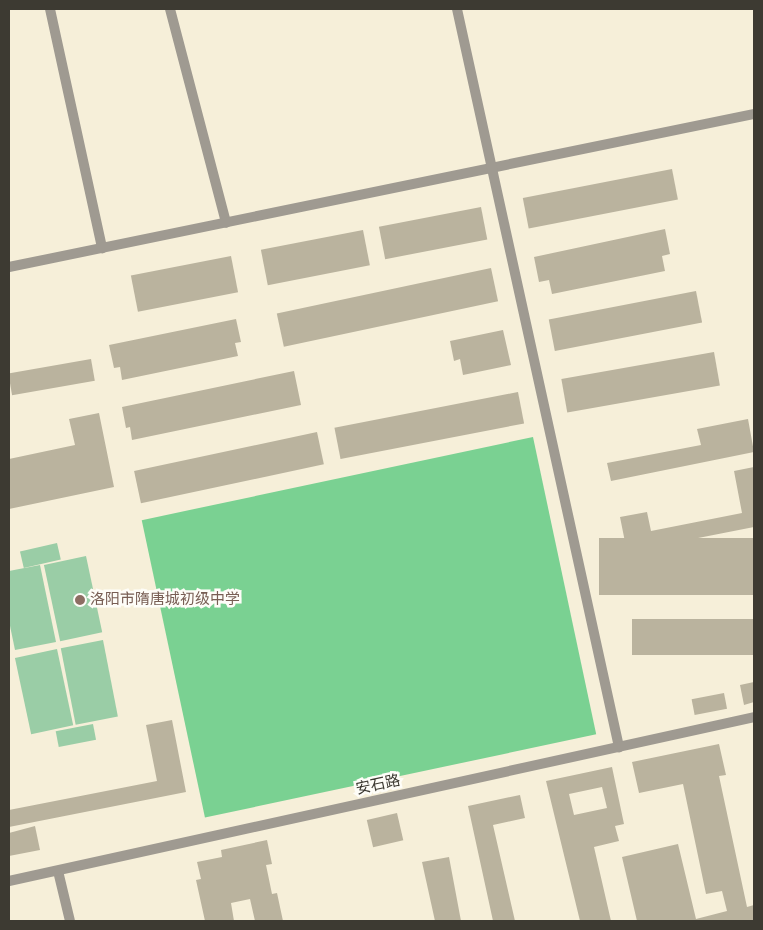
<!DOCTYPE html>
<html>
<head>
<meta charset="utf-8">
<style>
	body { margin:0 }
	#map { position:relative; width:763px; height:930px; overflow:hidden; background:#f6efd9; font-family:"Nunito Sans","Noto Sans SC",sans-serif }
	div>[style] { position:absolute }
	.green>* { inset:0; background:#9acda6; transform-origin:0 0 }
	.forest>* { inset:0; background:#7ad192; transform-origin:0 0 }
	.building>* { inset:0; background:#bab39e; transform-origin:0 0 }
	.lane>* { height:10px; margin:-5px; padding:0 5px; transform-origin:5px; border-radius:5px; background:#9f9a91 }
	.street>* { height:10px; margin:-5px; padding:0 5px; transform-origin:5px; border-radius:5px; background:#9f9a91 }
	.dots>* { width:14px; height:14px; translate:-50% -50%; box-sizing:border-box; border:2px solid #fefdf8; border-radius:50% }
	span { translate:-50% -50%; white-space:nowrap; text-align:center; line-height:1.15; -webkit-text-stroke:5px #fefdf8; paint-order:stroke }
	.education-label { font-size:15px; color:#785e54 }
	.left { translate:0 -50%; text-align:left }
	.street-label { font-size:15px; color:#3d3a32 }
	.frame { position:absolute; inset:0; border:10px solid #3d3a32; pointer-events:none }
</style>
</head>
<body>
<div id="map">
	<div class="green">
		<i style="left:57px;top:543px;width:17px;height:38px;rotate:77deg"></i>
		<i style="left:86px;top:556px;width:78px;height:43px;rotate:78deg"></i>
		<i style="clip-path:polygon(40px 565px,56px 642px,15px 650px,9px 621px,9px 571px)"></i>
		<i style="left:103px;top:640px;width:78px;height:43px;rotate:79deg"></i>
		<i style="left:57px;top:649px;width:78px;height:43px;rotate:78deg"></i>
		<i style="left:93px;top:724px;width:16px;height:38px;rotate:79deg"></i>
	</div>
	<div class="forest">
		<i style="left:533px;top:437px;width:304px;height:400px;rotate:78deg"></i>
	</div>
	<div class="building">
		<i style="left:672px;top:169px;width:31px;height:152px;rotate:79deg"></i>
		<i style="left:481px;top:207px;width:33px;height:104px;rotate:79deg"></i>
		<i style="clip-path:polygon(665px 229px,670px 254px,662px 256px,665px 271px,552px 294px,549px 280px,539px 282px,534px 257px)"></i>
		<i style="left:363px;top:230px;width:36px;height:104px;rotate:79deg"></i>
		<i style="left:231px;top:256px;width:37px;height:102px;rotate:79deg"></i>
		<i style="left:491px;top:268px;width:34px;height:219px;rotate:78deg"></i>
		<i style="left:696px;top:291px;width:32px;height:150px;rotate:79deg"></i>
		<i style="clip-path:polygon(236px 319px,241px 342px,235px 343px,238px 356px,122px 380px,120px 367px,114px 368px,109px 345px)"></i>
		<i style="clip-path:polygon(503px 330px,511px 365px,463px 375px,460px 359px,454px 361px,450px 341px)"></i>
		<i style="left:714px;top:352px;width:34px;height:155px;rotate:80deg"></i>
		<i style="left:91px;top:359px;width:22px;height:84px;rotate:80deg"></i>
		<i style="clip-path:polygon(294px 371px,301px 405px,132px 440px,130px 427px,126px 428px,122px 407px)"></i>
		<i style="left:518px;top:392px;width:32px;height:187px;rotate:79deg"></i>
		<i style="clip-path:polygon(99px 413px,114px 487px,9px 509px,9px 459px,75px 445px,69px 419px)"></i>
		<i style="clip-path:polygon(748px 419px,754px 452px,611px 481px,607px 463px,701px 445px,697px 429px)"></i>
		<i style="left:317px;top:432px;width:33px;height:187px;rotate:78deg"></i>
		<i style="clip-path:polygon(754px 467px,754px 527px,627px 552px,620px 517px,647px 512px,651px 531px,742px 513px,734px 471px)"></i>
		<i style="left:754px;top:538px;width:57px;height:155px;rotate:90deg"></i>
		<i style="left:754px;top:619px;width:36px;height:122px;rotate:90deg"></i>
		<i style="clip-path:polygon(754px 682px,754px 702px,744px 705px,740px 685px)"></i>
		<i style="left:724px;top:693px;width:16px;height:33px;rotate:79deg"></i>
		<i style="clip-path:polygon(172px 720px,186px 792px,9px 827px,9px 810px,157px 781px,146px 725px)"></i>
		<i style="clip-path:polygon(719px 744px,726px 775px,719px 776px,747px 907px,754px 905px,754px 921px,637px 921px,622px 857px,678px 844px,696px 919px,727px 911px,722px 891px,706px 894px,683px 784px,639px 793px,632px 762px)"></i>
		<i style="clip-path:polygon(evenodd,612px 767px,624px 824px,615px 826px,619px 841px,594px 847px,611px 921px,580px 921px,546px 781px,612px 767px,602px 787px,607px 808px,574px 815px,569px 794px,602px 787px)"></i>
		<i style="clip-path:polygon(520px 795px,525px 818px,493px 825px,515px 921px,493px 921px,468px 806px)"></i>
		<i style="left:397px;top:813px;width:28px;height:31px;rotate:77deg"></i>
		<i style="clip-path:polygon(35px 826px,40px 850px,9px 856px,9px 833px)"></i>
		<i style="clip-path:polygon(267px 840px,272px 864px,266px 865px,272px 894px,277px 893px,283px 921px,255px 921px,250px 899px,231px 903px,234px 921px,205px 921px,196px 880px,201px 879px,197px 862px,222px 857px,221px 850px)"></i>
		<i style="clip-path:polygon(449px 857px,461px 921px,435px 921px,422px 862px)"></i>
	</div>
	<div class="lane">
		<i style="left:50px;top:9px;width:245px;rotate:77.7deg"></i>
		<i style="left:170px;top:9px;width:221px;rotate:75.3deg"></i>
		<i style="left:9px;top:267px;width:761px;rotate:-11.61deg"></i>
	</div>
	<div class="street">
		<i style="left:457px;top:9px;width:756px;rotate:77.62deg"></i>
		<i style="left:58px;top:871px;width:51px;rotate:76.5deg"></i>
		<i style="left:9px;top:881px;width:763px;rotate:-12.41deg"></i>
	</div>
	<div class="dots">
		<i style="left:80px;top:600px;background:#8d6e63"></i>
	</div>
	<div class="education-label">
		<span class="left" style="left:90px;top:600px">洛阳市隋唐城初级中学</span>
	</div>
	<div class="street-label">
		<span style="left:378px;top:785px;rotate:-12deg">安石路</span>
	</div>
	<div class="frame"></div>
</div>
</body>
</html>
